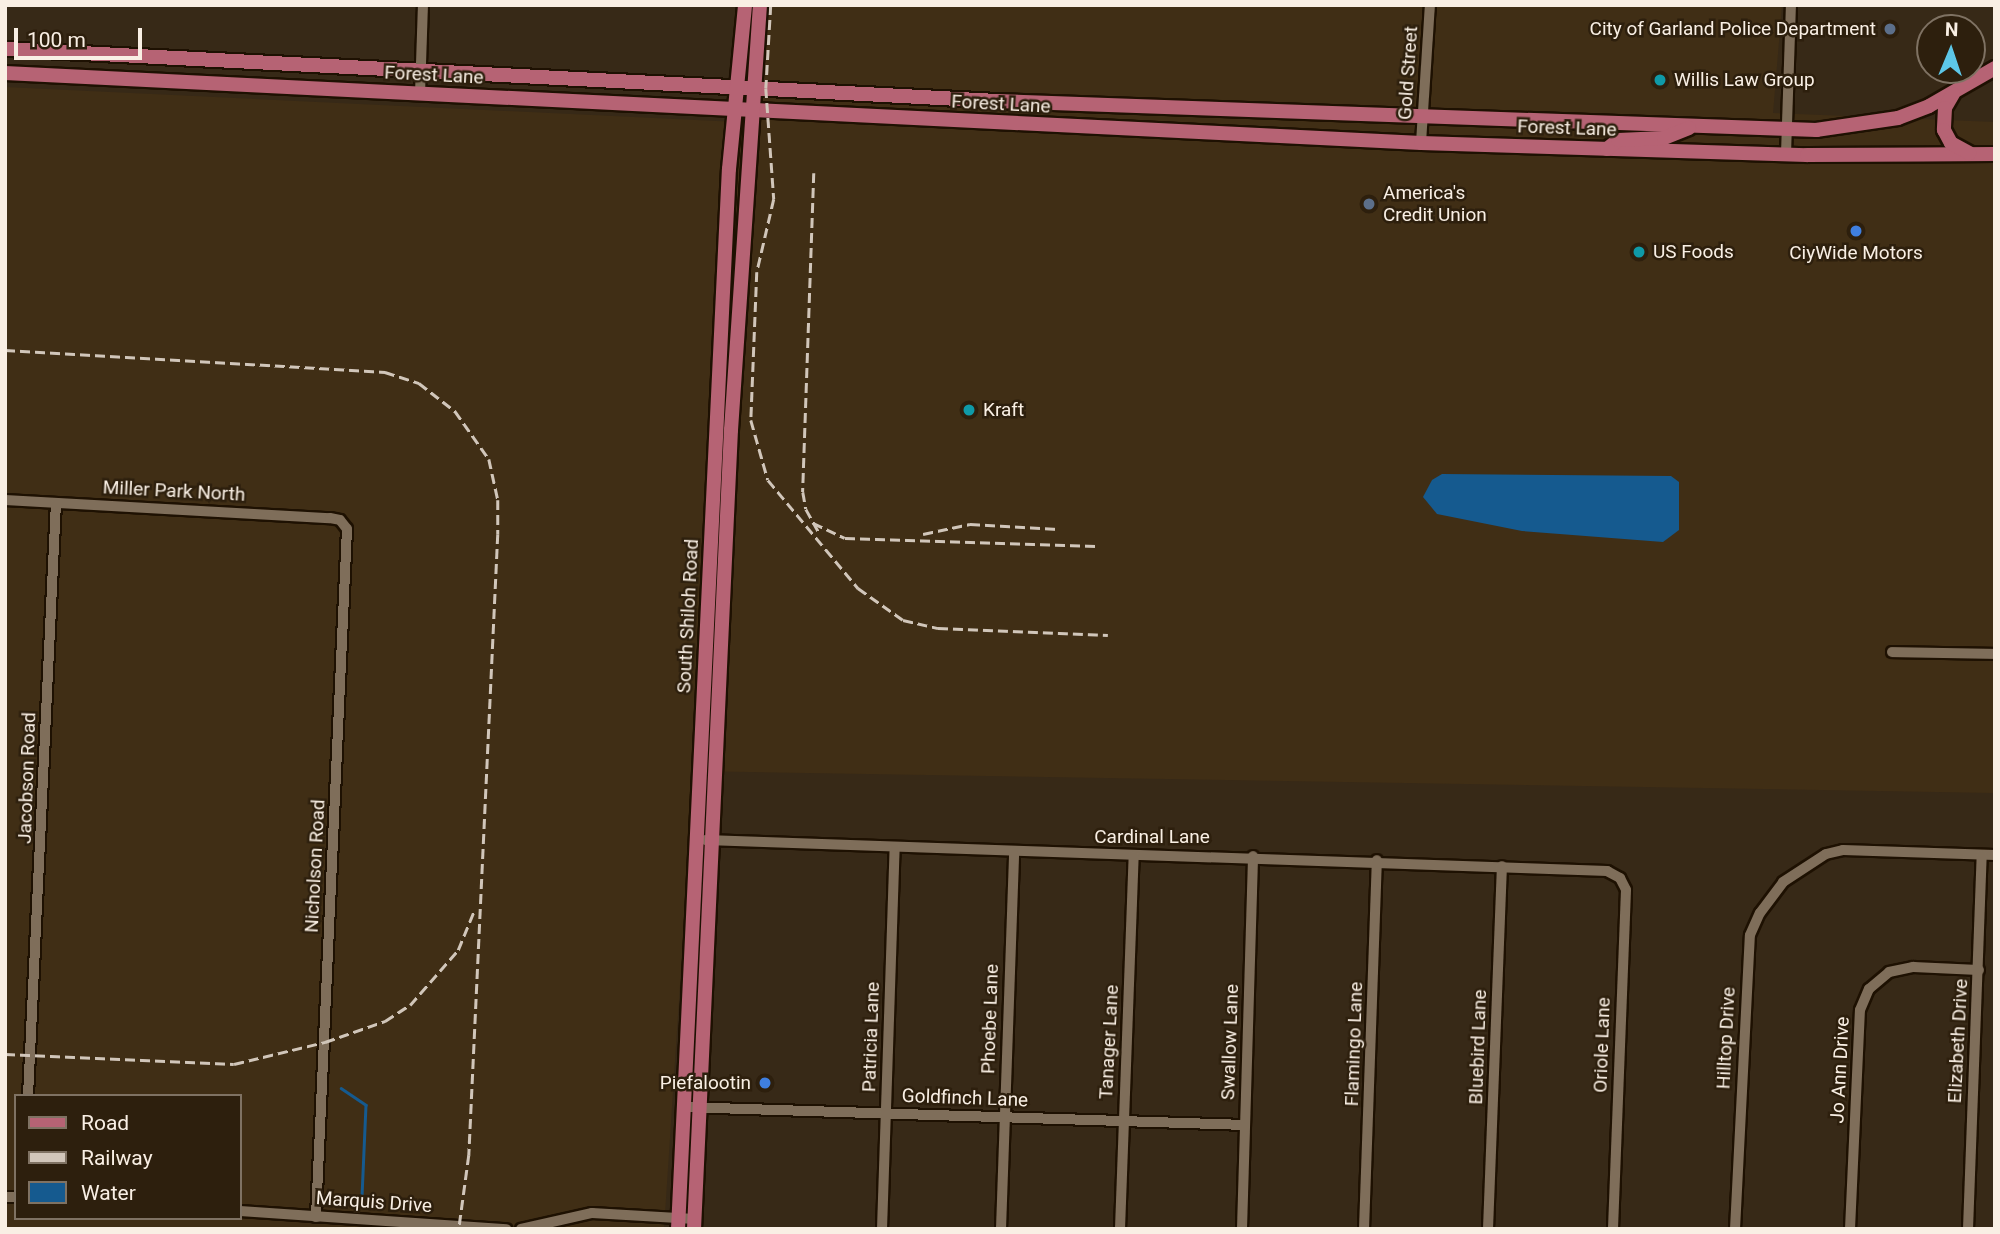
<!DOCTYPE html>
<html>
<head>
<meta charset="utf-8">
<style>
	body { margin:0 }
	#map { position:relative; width:2000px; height:1234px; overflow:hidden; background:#372917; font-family:Roboto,sans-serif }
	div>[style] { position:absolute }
	.built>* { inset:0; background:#402e15 }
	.water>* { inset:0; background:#155a8f }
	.stream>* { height:2.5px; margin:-1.25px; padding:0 1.25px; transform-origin:1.25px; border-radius:1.25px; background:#155a8f }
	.roads { filter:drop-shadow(2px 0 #1e1102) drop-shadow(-2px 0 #1e1102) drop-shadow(0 2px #1e1102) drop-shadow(0 -2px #1e1102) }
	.minor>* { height:10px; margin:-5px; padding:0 5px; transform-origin:5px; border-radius:5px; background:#7f6e5a }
	.major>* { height:14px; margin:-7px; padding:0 7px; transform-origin:7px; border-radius:7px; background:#b66374 }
	.rail>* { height:2.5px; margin-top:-1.25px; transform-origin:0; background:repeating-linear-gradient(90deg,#d1c6ba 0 10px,transparent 0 15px) }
	.dots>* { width:19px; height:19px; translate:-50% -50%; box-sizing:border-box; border:4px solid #2d1f0d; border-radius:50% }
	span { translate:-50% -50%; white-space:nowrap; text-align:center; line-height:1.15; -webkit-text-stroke:5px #2d1f0d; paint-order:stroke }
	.poi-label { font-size:19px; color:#f9efe4 }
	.right { translate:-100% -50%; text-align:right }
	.left { translate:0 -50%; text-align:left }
	.street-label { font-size:19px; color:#f9efe4 }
	.frame { position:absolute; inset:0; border:7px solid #f9efe4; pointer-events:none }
	.legend { position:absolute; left:14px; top:1094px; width:228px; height:126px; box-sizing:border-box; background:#2d1f0d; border:2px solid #7f7263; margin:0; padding:9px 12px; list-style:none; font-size:21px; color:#f9efe4 }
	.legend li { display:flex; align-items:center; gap:14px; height:35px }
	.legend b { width:35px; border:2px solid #7f7263 }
	.north { position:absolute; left:1916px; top:14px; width:70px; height:70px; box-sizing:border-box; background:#2d1f0d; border:2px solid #7f7263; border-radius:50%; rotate:2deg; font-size:19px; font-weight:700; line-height:28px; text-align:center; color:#f9efe4 }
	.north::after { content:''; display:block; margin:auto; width:24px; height:32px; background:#5dc7e8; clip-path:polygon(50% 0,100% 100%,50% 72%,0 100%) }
	.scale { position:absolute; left:14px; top:28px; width:128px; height:32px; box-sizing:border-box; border:4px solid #f9efe4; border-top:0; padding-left:9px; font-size:21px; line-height:24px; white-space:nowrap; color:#f9efe4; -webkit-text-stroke:5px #2d1f0d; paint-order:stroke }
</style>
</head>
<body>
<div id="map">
	<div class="built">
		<i style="clip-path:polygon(evenodd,766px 5px,1782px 5px,1773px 113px,1995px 122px,1995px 793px,694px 771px,664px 1229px,5px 1229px,5px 87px,758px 123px,766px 5px,16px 1096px,240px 1096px,240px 1218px,16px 1218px,16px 1096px)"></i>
	</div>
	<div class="water">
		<i style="clip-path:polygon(1442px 474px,1671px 476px,1679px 482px,1679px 530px,1663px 542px,1522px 531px,1437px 514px,1423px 497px,1432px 480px)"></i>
	</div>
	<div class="stream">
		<i style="left:341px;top:1088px;width:30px;rotate:34deg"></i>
		<i style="left:366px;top:1105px;width:91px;rotate:92.5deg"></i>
	</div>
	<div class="roads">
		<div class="minor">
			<i style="left:420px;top:94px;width:89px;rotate:-88.1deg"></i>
			<i style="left:1421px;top:143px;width:138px;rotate:-86.3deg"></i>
			<i style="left:1786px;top:154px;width:149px;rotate:-88.1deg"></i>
			<i style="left:5px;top:500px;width:325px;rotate:3.2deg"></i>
			<i style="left:330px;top:518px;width:10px;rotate:11deg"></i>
			<i style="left:340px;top:520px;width:11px;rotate:52deg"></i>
			<i style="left:347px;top:529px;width:689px;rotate:92.58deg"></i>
			<i style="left:1892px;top:652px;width:103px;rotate:1.1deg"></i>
			<i style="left:706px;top:840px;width:902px;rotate:1.97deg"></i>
			<i style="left:1607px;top:871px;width:15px;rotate:28deg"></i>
			<i style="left:1620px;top:878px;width:13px;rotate:63deg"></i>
			<i style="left:1626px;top:890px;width:339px;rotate:92.2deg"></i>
			<i style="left:28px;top:1096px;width:594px;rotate:-87.3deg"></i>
			<i style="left:683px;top:1107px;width:562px;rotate:1.83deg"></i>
			<i style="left:5px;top:1197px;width:11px"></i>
			<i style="left:240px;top:1211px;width:267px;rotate:3.9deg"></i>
			<i style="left:521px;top:1229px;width:73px;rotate:-12.7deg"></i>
			<i style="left:592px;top:1213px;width:103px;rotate:3.3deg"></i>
			<i style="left:882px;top:1229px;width:382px;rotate:-88.1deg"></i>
			<i style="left:1001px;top:1229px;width:377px;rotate:-88deg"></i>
			<i style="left:1120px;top:1229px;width:373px;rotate:-87.9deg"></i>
			<i style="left:1242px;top:1229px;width:373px;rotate:-88.3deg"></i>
			<i style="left:1364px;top:1229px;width:369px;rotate:-88deg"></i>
			<i style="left:1488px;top:1229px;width:363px;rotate:-87.8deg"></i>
			<i style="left:1735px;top:1229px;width:294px;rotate:-87.1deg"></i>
			<i style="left:1750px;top:935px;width:24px;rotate:-66deg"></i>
			<i style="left:1760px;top:913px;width:39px;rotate:-53deg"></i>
			<i style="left:1783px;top:882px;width:51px;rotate:-33.1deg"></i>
			<i style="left:1826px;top:854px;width:17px;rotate:-13deg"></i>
			<i style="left:1843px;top:850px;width:152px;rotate:1.9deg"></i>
			<i style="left:1850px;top:1229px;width:219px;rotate:-87.4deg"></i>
			<i style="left:1860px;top:1010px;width:23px;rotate:-67deg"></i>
			<i style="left:1869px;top:989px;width:26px;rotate:-40deg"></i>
			<i style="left:1889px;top:972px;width:25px;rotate:-12deg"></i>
			<i style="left:1913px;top:967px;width:66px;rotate:2.6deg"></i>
			<i style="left:1968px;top:1229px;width:374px;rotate:-87.9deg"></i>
		</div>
		<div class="major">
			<i style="left:5px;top:49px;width:992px;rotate:3deg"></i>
			<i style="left:996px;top:101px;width:821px;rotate:2.03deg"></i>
			<i style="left:1816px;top:130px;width:83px;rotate:-8.3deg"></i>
			<i style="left:1898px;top:118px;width:33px;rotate:-21deg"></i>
			<i style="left:1929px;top:106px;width:76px;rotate:-29.9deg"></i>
			<i style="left:5px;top:73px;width:1418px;rotate:2.83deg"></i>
			<i style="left:1421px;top:143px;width:386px;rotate:1.8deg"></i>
			<i style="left:1807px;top:155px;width:188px;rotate:-0.3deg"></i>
			<i style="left:1953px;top:94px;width:16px;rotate:120deg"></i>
			<i style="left:1945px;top:108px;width:22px;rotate:93deg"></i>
			<i style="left:1944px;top:130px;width:15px;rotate:62deg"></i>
			<i style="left:1951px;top:143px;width:21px;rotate:29deg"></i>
			<i style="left:1607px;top:149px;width:14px;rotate:-39deg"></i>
			<i style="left:1618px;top:140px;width:46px;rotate:-2.5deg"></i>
			<i style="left:1664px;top:138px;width:27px;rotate:-22deg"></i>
			<i style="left:678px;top:1229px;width:1061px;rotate:-87.25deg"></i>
			<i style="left:729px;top:169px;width:165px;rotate:-84.4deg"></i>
			<i style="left:694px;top:1229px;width:800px;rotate:-87.35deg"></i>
			<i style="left:731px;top:430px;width:426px;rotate:-86.1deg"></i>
		</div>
	</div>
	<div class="rail">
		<i style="left:771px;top:5px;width:83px;rotate:93.4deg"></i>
		<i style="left:766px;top:88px;width:111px;rotate:85.9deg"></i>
		<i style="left:774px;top:199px;width:75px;rotate:103.1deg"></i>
		<i style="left:757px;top:272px;width:148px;rotate:92.3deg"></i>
		<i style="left:751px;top:420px;width:62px;rotate:74.2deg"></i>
		<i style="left:768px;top:480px;width:141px;rotate:50.2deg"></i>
		<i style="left:858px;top:588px;width:55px;rotate:35.4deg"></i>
		<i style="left:903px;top:620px;width:36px;rotate:13deg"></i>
		<i style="left:938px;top:628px;width:170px;rotate:2.4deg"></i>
		<i style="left:814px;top:173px;width:319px;rotate:92deg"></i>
		<i style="left:803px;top:492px;width:17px;rotate:80deg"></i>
		<i style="left:806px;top:509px;width:29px;rotate:61deg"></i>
		<i style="left:5px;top:350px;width:381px;rotate:3.3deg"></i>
		<i style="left:385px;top:372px;width:36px;rotate:18deg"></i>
		<i style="left:419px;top:383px;width:46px;rotate:37.9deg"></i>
		<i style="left:455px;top:411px;width:59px;rotate:54.7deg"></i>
		<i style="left:489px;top:459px;width:42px;rotate:77.6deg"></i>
		<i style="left:498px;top:500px;width:34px;rotate:90deg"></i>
		<i style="left:498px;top:534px;width:622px;rotate:92.67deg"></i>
		<i style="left:469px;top:1155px;width:75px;rotate:97.7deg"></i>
		<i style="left:813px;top:523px;width:35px;rotate:25deg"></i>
		<i style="left:845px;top:538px;width:251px;rotate:1.8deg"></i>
		<i style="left:923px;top:534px;width:48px;rotate:-12deg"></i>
		<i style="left:970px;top:524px;width:88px;rotate:3.3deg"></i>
		<i style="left:5px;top:1054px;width:229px;rotate:2.5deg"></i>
		<i style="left:234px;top:1064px;width:94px;rotate:-13.6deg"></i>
		<i style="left:325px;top:1042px;width:64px;rotate:-19.3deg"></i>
		<i style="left:385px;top:1021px;width:30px;rotate:-33deg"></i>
		<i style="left:410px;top:1005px;width:73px;rotate:-48.9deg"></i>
		<i style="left:458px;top:950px;width:42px;rotate:-67.7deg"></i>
	</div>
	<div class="dots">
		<i style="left:1890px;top:29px;background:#5c6f8a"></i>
		<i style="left:1660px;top:80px;background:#0f9aa8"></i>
		<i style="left:1369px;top:204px;background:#5c6f8a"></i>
		<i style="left:1856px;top:231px;background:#3f7fe0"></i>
		<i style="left:1639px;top:252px;background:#0f9aa8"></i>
		<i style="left:969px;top:410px;background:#0f9aa8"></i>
		<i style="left:765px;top:1083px;background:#3f7fe0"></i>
	</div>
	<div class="poi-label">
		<span class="right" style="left:1876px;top:29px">City of Garland Police Department</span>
		<span class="left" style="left:1674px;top:80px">Willis Law Group</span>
		<span class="left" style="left:1383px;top:204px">America's<br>Credit Union</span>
		<span class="left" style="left:1653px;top:252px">US Foods</span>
		<span style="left:1856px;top:253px">CiyWide Motors</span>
		<span class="left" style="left:983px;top:410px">Kraft</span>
		<span class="right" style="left:751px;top:1083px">Piefalootin</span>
	</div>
	<div class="street-label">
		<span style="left:1408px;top:73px;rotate:-86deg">Gold Street</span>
		<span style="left:434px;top:75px;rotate:3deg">Forest Lane</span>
		<span style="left:1001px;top:104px;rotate:3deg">Forest Lane</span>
		<span style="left:1567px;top:128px;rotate:2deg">Forest Lane</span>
		<span style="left:174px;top:491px;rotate:3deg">Miller Park North</span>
		<span style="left:688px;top:616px;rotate:-87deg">South Shiloh Road</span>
		<span style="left:27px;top:778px;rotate:-88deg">Jacobson Road</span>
		<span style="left:1152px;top:837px">Cardinal Lane</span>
		<span style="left:315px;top:866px;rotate:-87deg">Nicholson Road</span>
		<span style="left:990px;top:1019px;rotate:-88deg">Phoebe Lane</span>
		<span style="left:871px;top:1037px;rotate:-88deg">Patricia Lane</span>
		<span style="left:1726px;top:1038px;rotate:-87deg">Hilltop Drive</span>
		<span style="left:1958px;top:1041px;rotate:-87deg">Elizabeth Drive</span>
		<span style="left:1109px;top:1042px;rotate:-87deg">Tanager Lane</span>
		<span style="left:1230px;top:1042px;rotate:-88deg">Swallow Lane</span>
		<span style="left:1354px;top:1044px;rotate:-88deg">Flamingo Lane</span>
		<span style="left:1602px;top:1045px;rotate:-88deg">Oriole Lane</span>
		<span style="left:1478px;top:1047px;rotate:-88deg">Bluebird Lane</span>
		<span style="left:1840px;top:1070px;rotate:-87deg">Jo Ann Drive</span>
		<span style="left:965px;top:1098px;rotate:2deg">Goldfinch Lane</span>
		<span style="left:374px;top:1202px;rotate:4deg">Marquis Drive</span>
	</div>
	<div class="frame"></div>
	<ul class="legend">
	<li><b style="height:9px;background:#b66374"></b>Road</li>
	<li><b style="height:9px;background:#d1c6ba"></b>Railway</li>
	<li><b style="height:19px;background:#155a8f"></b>Water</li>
	</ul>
	<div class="north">N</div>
	<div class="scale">100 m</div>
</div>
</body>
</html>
